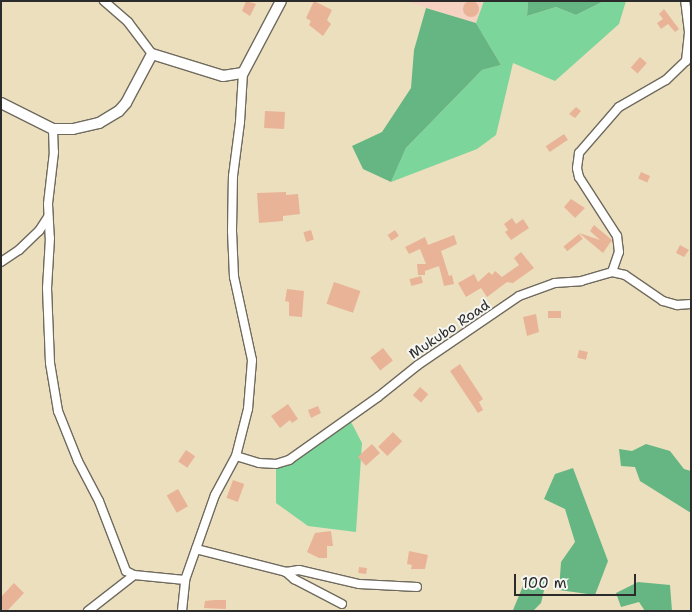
<!DOCTYPE html>
<html>
<head>
<meta charset="utf-8">
<style>
	body { margin:0 }
	#map { position:relative; width:692px; height:612px; overflow:hidden; background:#ecdfbd; font-family:"Shantell Sans",sans-serif }
	div>[style] { position:absolute }
	.built>* { inset:0; background:#f6d2c3 }
	.green>* { inset:0; background:#7cd59b }
	.forest>* { inset:0; background:#65b683 }
	.building>* { inset:0; background:#e9b397; transform-origin:0 0 }
	.round { border-radius:50% }
	.roads { filter:drop-shadow(1px 0 #6f6a5e) drop-shadow(-1px 0 #6f6a5e) drop-shadow(0 1px #6f6a5e) drop-shadow(0 -1px #6f6a5e) }
	.minor>* { height:8px; margin:-4px; padding:0 4px; transform-origin:4px; border-radius:4px; background:#fff }
	.tertiary>* { height:10px; margin:-5px; padding:0 5px; transform-origin:5px; border-radius:5px; background:#fff }
	span { translate:-50% -50%; white-space:nowrap; text-align:center; line-height:1.15; -webkit-text-stroke:4px #f6f6f2; paint-order:stroke }
	.street-label { font-size:14px; color:#2b2b2b }
	.frame { position:absolute; inset:0; border:2px solid #2b2b2b; pointer-events:none }
	.scale { position:absolute; left:514px; top:574px; width:122px; height:22px; box-sizing:border-box; border:2px solid #2b2b2b; border-top:0; padding-left:6px; font-size:15px; line-height:18px; white-space:nowrap; color:#2b2b2b; -webkit-text-stroke:4px #f6f6f2; paint-order:stroke }
</style>
</head>
<body>
<div id="map">
	<div class="built">
		<i style="clip-path:polygon(406px 1px,484px 1px,476px 23px)"></i>
	</div>
	<div class="green">
		<i style="clip-path:polygon(484px 1px,528px 1px,527px 16px,556px 7px,576px 15px,604px 1px,626px 1px,619px 24px,555px 81px,513px 63px,496px 135px,477px 149px,391px 182px,406px 148px,482px 70px,501px 65px,476px 23px)"></i>
		<i style="clip-path:polygon(350px 420px,362px 443px,356px 532px,308px 526px,276px 503px,276px 469px,291px 462px)"></i>
	</div>
	<div class="forest">
		<i style="clip-path:polygon(528px 1px,604px 1px,576px 15px,556px 7px,527px 16px)"></i>
		<i style="clip-path:polygon(426px 8px,476px 23px,501px 65px,482px 70px,406px 148px,391px 182px,363px 169px,352px 146px,382px 132px,411px 88px,414px 50px)"></i>
		<i style="clip-path:polygon(646px 444px,670px 451px,684px 469px,691px 471px,691px 513px,640px 481px,635px 467px,621px 466px,619px 449px,632px 451px)"></i>
		<i style="clip-path:polygon(573px 468px,608px 561px,595px 595px,559px 590px,561px 562px,575px 542px,565px 509px,544px 499px,555px 474px)"></i>
		<i style="clip-path:polygon(547px 578px,541px 603px,533px 611px,513px 610px,525px 581px)"></i>
		<i style="clip-path:polygon(638px 582px,670px 585px,672px 611px,645px 611px,639px 602px,621px 607px,616px 593px)"></i>
	</div>
	<div class="building">
		<i style="clip-path:polygon(246px 1px,256px 4px,250px 16px,242px 11px)"></i>
		<i style="clip-path:polygon(314px 1px,332px 10px,327px 20px,331px 24px,323px 36px,309px 25px,311px 21px,306px 18px)"></i>
		<i class="round" style="left:463px;top:1px;width:16px;height:16px"></i>
		<i style="clip-path:polygon(664px 9px,679px 29px,675px 32px,668px 24px,661px 29px,657px 23px,663px 19px,659px 14px)"></i>
		<i style="left:640px;top:57px;width:9px;height:14px;rotate:41deg"></i>
		<i style="clip-path:polygon(576px 107px,581px 111px,575px 118px,569px 114px)"></i>
		<i style="left:265px;top:111px;width:20px;height:17px;rotate:3deg"></i>
		<i style="left:564px;top:134px;width:7px;height:22px;rotate:56deg"></i>
		<i style="left:641px;top:172px;width:10px;height:7px;rotate:24deg"></i>
		<i style="clip-path:polygon(286px 192px,286px 195px,298px 194px,300px 214px,283px 216px,283px 221px,259px 223px,257px 193px)"></i>
		<i style="clip-path:polygon(571px 199px,585px 208px,575px 218px,564px 207px)"></i>
		<i style="clip-path:polygon(512px 218px,516px 224px,523px 219px,529px 228px,511px 240px,505px 232px,508px 230px,504px 224px)"></i>
		<i style="clip-path:polygon(594px 225px,612px 240px,603px 253px,579px 233px,600px 240px,590px 231px)"></i>
		<i style="left:311px;top:230px;width:10px;height:8px;rotate:73deg"></i>
		<i style="left:395px;top:230px;width:7px;height:9px;rotate:56deg"></i>
		<i style="left:579px;top:234px;width:6px;height:20px;rotate:51deg"></i>
		<i style="clip-path:polygon(454px 235px,457px 244px,441px 251px,449px 276px,452px 275px,454px 284px,444px 286px,439px 266px,425px 271px,425px 275px,418px 275px,417px 264px,426px 264px,420px 249px,409px 254px,405px 247px,425px 237px,428px 245px)"></i>
		<i style="clip-path:polygon(680px 245px,689px 250px,684px 257px,676px 253px)"></i>
		<i style="clip-path:polygon(521px 252px,534px 268px,513px 283px,507px 282px,487px 297px,481px 288px,466px 297px,458px 283px,474px 274px,478px 282px,489px 272px,492px 275px,495px 271px,502px 277px,519px 265px,514px 258px)"></i>
		<i style="left:421px;top:276px;width:7px;height:12px;rotate:74deg"></i>
		<i style="left:334px;top:282px;width:28px;height:23px;rotate:19deg"></i>
		<i style="clip-path:polygon(287px 289px,304px 291px,302px 317px,289px 316px,289px 302px,285px 301px)"></i>
		<i style="left:548px;top:311px;width:13px;height:7px"></i>
		<i style="clip-path:polygon(536px 314px,539px 332px,527px 336px,523px 317px)"></i>
		<i style="left:383px;top:348px;width:16px;height:16px;rotate:52deg"></i>
		<i style="left:579px;top:350px;width:9px;height:8px;rotate:13deg"></i>
		<i style="clip-path:polygon(460px 364px,483px 399px,479px 402px,483px 410px,478px 413px,450px 371px)"></i>
		<i style="left:420px;top:387px;width:11px;height:11px;rotate:41deg"></i>
		<i style="clip-path:polygon(288px 404px,298px 419px,292px 423px,290px 420px,280px 428px,271px 416px)"></i>
		<i style="clip-path:polygon(318px 406px,321px 413px,311px 418px,308px 410px)"></i>
		<i style="left:393px;top:432px;width:13px;height:21px;rotate:45deg"></i>
		<i style="left:372px;top:444px;width:12px;height:19px;rotate:48deg"></i>
		<i style="left:186px;top:450px;width:11px;height:14px;rotate:34deg"></i>
		<i style="left:233px;top:480px;width:12px;height:19px;rotate:20deg"></i>
		<i style="left:178px;top:489px;width:20px;height:13px;rotate:60deg"></i>
		<i style="clip-path:polygon(331px 531px,333px 546px,327px 546px,327px 558px,319px 558px,307px 552px,315px 533px)"></i>
		<i style="clip-path:polygon(409px 551px,428px 555px,425px 569px,411px 569px,412px 565px,407px 564px)"></i>
		<i style="left:359px;top:567px;width:8px;height:6px;rotate:7deg"></i>
		<i style="clip-path:polygon(14px 583px,24px 593px,7px 611px,4px 611px,1px 608px,1px 597px)"></i>
		<i style="clip-path:polygon(214px 600px,226px 600px,226px 609px,204px 608px,205px 601px)"></i>
	</div>
	<div class="roads">
		<div class="minor">
			<i style="left:104px;top:1px;width:32px;rotate:41deg"></i>
			<i style="left:128px;top:22px;width:40px;rotate:53deg"></i>
			<i style="left:53px;top:129px;width:23px;rotate:88deg"></i>
			<i style="left:54px;top:152px;width:52px;rotate:96.6deg"></i>
			<i style="left:48px;top:204px;width:34px;rotate:87deg"></i>
			<i style="left:50px;top:238px;width:50px;rotate:93.4deg"></i>
			<i style="left:47px;top:288px;width:75px;rotate:87.7deg"></i>
			<i style="left:50px;top:363px;width:49px;rotate:80.5deg"></i>
			<i style="left:58px;top:411px;width:54px;rotate:68.2deg"></i>
			<i style="left:78px;top:461px;width:45px;rotate:62.3deg"></i>
			<i style="left:99px;top:501px;width:75px;rotate:68.9deg"></i>
			<i style="left:126px;top:571px;width:9px;rotate:27deg"></i>
			<i style="left:134px;top:575px;width:51px;rotate:5.6deg"></i>
			<i style="left:1px;top:262px;width:22px;rotate:-34deg"></i>
			<i style="left:19px;top:250px;width:28px;rotate:-44deg"></i>
			<i style="left:39px;top:231px;width:17px;rotate:-57deg"></i>
			<i style="left:612px;top:272px;width:21px;rotate:-71deg"></i>
			<i style="left:619px;top:252px;width:16px;rotate:-97deg"></i>
			<i style="left:617px;top:236px;width:70px;rotate:-122.8deg"></i>
			<i style="left:579px;top:177px;width:9px;rotate:-103deg"></i>
			<i style="left:577px;top:168px;width:15px;rotate:-82deg"></i>
			<i style="left:579px;top:153px;width:61px;rotate:-49deg"></i>
			<i style="left:619px;top:107px;width:54px;rotate:-29.9deg"></i>
			<i style="left:666px;top:80px;width:28px;rotate:-44deg"></i>
			<i style="left:686px;top:61px;width:29px;rotate:-84deg"></i>
			<i style="left:689px;top:32px;width:31px;rotate:-97deg"></i>
			<i style="left:236px;top:456px;width:24px;rotate:17deg"></i>
			<i style="left:259px;top:463px;width:17px;rotate:3deg"></i>
			<i style="left:276px;top:464px;width:14px;rotate:-17deg"></i>
			<i style="left:289px;top:460px;width:109px;rotate:-35.3deg"></i>
			<i style="left:378px;top:397px;width:51px;rotate:-38.7deg"></i>
			<i style="left:418px;top:365px;width:122px;rotate:-34.3deg"></i>
			<i style="left:519px;top:296px;width:38px;rotate:-20deg"></i>
			<i style="left:555px;top:283px;width:26px;rotate:-4deg"></i>
			<i style="left:581px;top:281px;width:32px;rotate:-16deg"></i>
			<i style="left:612px;top:272px;width:13px;rotate:13deg"></i>
			<i style="left:625px;top:275px;width:46px;rotate:34.4deg"></i>
			<i style="left:663px;top:301px;width:15px;rotate:16deg"></i>
			<i style="left:677px;top:305px;width:14px;rotate:-4deg"></i>
			<i style="left:196px;top:549px;width:93px;rotate:14.3deg"></i>
			<i style="left:286px;top:572px;width:13px;rotate:-9deg"></i>
			<i style="left:299px;top:570px;width:62px;rotate:13.1deg"></i>
			<i style="left:359px;top:584px;width:58px;rotate:3deg"></i>
			<i style="left:286px;top:572px;width:11px;rotate:41deg"></i>
			<i style="left:294px;top:579px;width:54px;rotate:27.5deg"></i>
			<i style="left:88px;top:611px;width:58px;rotate:-38deg"></i>
			<i style="left:182px;top:611px;width:31px;rotate:-84deg"></i>
			<i style="left:185px;top:580px;width:90px;rotate:-70.6deg"></i>
			<i style="left:215px;top:495px;width:44px;rotate:-61.7deg"></i>
			<i style="left:236px;top:456px;width:49px;rotate:-75.7deg"></i>
			<i style="left:248px;top:409px;width:49px;rotate:-85.3deg"></i>
			<i style="left:252px;top:360px;width:85px;rotate:-102.2deg"></i>
			<i style="left:234px;top:277px;width:46px;rotate:-92.5deg"></i>
			<i style="left:232px;top:231px;width:55px;rotate:-89deg"></i>
			<i style="left:233px;top:176px;width:54px;rotate:-82.6deg"></i>
			<i style="left:240px;top:122px;width:49px;rotate:-86.5deg"></i>
		</div>
		<div class="tertiary">
			<i style="left:1px;top:103px;width:58px;rotate:26.6deg"></i>
			<i style="left:53px;top:129px;width:20px"></i>
			<i style="left:73px;top:129px;width:27px;rotate:-13deg"></i>
			<i style="left:99px;top:123px;width:23px;rotate:-31deg"></i>
			<i style="left:119px;top:111px;width:11px;rotate:-49deg"></i>
			<i style="left:126px;top:103px;width:55px;rotate:-62deg"></i>
			<i style="left:152px;top:54px;width:74px;rotate:17.2deg"></i>
			<i style="left:223px;top:76px;width:20px;rotate:-9deg"></i>
			<i style="left:243px;top:73px;width:81px;rotate:-62.2deg"></i>
		</div>
	</div>
	<div class="street-label">
		<span style="left:449px;top:329px;rotate:-34deg">Mukubo Road</span>
	</div>
	<div class="frame"></div>
	<div class="scale">100 m</div>
</div>
</body>
</html>
